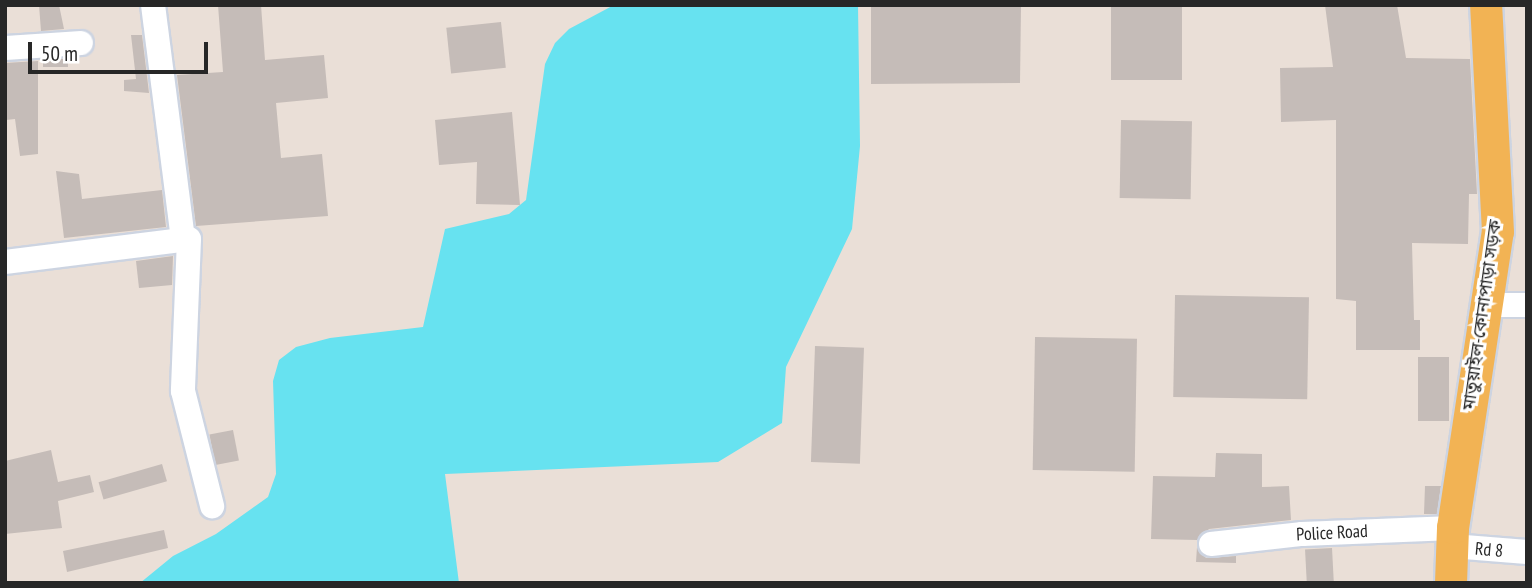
<!DOCTYPE html>
<html>
<head>
<meta charset="utf-8">
<style>
	body { margin:0 }
	#map { position:relative; width:1532px; height:588px; overflow:hidden; background:#eadfd7; font-family:"PT Sans Narrow","Noto Sans Bengali",sans-serif }
	div>[style] { position:absolute }
	.water>* { inset:0; background:#67e2f0 }
	.building>* { inset:0; background:#c5bcb8; transform-origin:0 0 }
	.roads { filter:drop-shadow(2px 0 #cdd4e1) drop-shadow(-2px 0 #cdd4e1) drop-shadow(0 2px #cdd4e1) drop-shadow(0 -2px #cdd4e1) }
	.minor>* { height:24px; margin:-12px; padding:0 12px; transform-origin:12px; border-radius:12px; background:#fff }
	.major>* { height:32px; margin:-16px; padding:0 16px; transform-origin:16px; border-radius:16px; background:#f2b354 }
	span { translate:-50% -50%; white-space:nowrap; text-align:center; line-height:1.15; -webkit-text-stroke:6px #fff; paint-order:stroke }
	.street-label { font-size:18px; color:#272727 }
	.frame { position:absolute; inset:0; border:7px solid #272727; pointer-events:none }
	.scale { position:absolute; left:28px; top:42px; width:180px; height:32px; box-sizing:border-box; border:4px solid #272727; border-top:0; padding-left:9px; font-size:21px; line-height:24px; white-space:nowrap; color:#272727; -webkit-text-stroke:5px #fff; paint-order:stroke }
</style>
</head>
<body>
<div id="map">
	<div class="water">
		<i style="clip-path:polygon(614px 5px,858px 5px,860px 146px,852px 229px,786px 367px,782px 423px,718px 462px,445px 474px,459px 583px,140px 583px,173px 556px,216px 534px,268px 497px,276px 474px,273px 381px,279px 360px,296px 347px,330px 338px,423px 327px,445px 229px,509px 214px,526px 200px,545px 64px,555px 43px,569px 29px)"></i>
	</div>
	<div class="building">
		<i style="clip-path:polygon(39px 5px,59px 5px,64px 29px,41px 31px)"></i>
		<i style="clip-path:polygon(218px 5px,261px 5px,265px 60px,324px 55px,328px 98px,276px 103px,281px 158px,322px 154px,328px 216px,196px 226px,177px 75px,223px 72px)"></i>
		<i style="clip-path:polygon(951px 5px,1021px 5px,1020px 83px,871px 84px,871px 7px)"></i>
		<i style="left:1111px;top:5px;width:71px;height:75px"></i>
		<i style="clip-path:polygon(1325px 5px,1397px 5px,1406px 58px,1470px 59px,1477px 194px,1469px 194px,1468px 244px,1412px 243px,1414px 320px,1420px 320px,1420px 350px,1356px 350px,1356px 301px,1336px 299px,1336px 120px,1281px 122px,1280px 68px,1333px 67px)"></i>
		<i style="left:501px;top:22px;width:46px;height:55px;rotate:84deg"></i>
		<i style="clip-path:polygon(131px 35px,142px 35px,149px 93px,124px 91px,124px 80px,136px 79px)"></i>
		<i style="left:68px;top:59px;width:8px;height:25px;rotate:90deg"></i>
		<i style="clip-path:polygon(38px 61px,38px 154px,20px 156px,15px 119px,6px 120px,5px 63px)"></i>
		<i style="clip-path:polygon(512px 112px,520px 205px,476px 204px,477px 162px,439px 165px,435px 120px)"></i>
		<i style="left:1121px;top:120px;width:71px;height:78px;rotate:1deg"></i>
		<i style="clip-path:polygon(56px 171px,79px 174px,82px 199px,162px 190px,166px 227px,64px 238px)"></i>
		<i style="clip-path:polygon(173px 256px,172px 285px,139px 288px,136px 261px)"></i>
		<i style="left:1175px;top:295px;width:134px;height:102px;rotate:1deg"></i>
		<i style="left:1035px;top:337px;width:102px;height:133px;rotate:1deg"></i>
		<i style="left:815px;top:346px;width:49px;height:116px;rotate:2deg"></i>
		<i style="left:1418px;top:357px;width:31px;height:64px"></i>
		<i style="left:233px;top:430px;width:31px;height:24px;rotate:79deg"></i>
		<i style="clip-path:polygon(51px 450px,58px 482px,90px 475px,94px 492px,58px 501px,62px 528px,5px 534px,5px 461px)"></i>
		<i style="clip-path:polygon(1216px 453px,1262px 454px,1262px 487px,1289px 486px,1291px 520px,1209px 529px,1197px 540px,1151px 539px,1153px 476px,1215px 477px)"></i>
		<i style="left:162px;top:464px;width:18px;height:66px;rotate:74deg"></i>
		<i style="clip-path:polygon(1425px 486px,1441px 486px,1437px 514px,1424px 514px)"></i>
		<i style="clip-path:polygon(164px 530px,168px 548px,67px 572px,63px 551px)"></i>
		<i style="clip-path:polygon(1197px 547px,1206px 558px,1236px 556px,1236px 563px,1196px 562px)"></i>
		<i style="left:1332px;top:548px;width:35px;height:27px;rotate:87deg"></i>
	</div>
	<div class="roads">
		<div class="minor">
			<i style="left:153px;top:5px;width:237px;rotate:82.7deg"></i>
			<i style="left:5px;top:48px;width:76px;rotate:-3.8deg"></i>
			<i style="left:5px;top:262px;width:185px;rotate:-7.1deg"></i>
			<i style="left:189px;top:239px;width:152px;rotate:92.3deg"></i>
			<i style="left:183px;top:391px;width:119px;rotate:75.8deg"></i>
			<i style="left:1484px;top:305px;width:43px"></i>
			<i style="left:1211px;top:544px;width:92px;rotate:-6.3deg"></i>
			<i style="left:1302px;top:534px;width:151px;rotate:-2.3deg"></i>
			<i style="left:1452px;top:546px;width:75px;rotate:4.6deg"></i>
		</div>
		<div class="major">
			<i style="left:1451px;top:583px;width:55px;rotate:-87.9deg"></i>
			<i style="left:1453px;top:528px;width:299px;rotate:-81.4deg"></i>
			<i style="left:1498px;top:232px;width:227px;rotate:-93deg"></i>
		</div>
	</div>
	<div class="street-label">
		<span style="left:1482px;top:315px;rotate:-82deg">মাতুয়াইল-কোনাপাড়া সড়ক</span>
		<span style="left:1332px;top:533px;rotate:-3deg">Police Road</span>
		<span style="left:1489px;top:550px;rotate:5deg">Rd 8</span>
	</div>
	<div class="frame"></div>
	<div class="scale">50 m</div>
</div>
</body>
</html>
